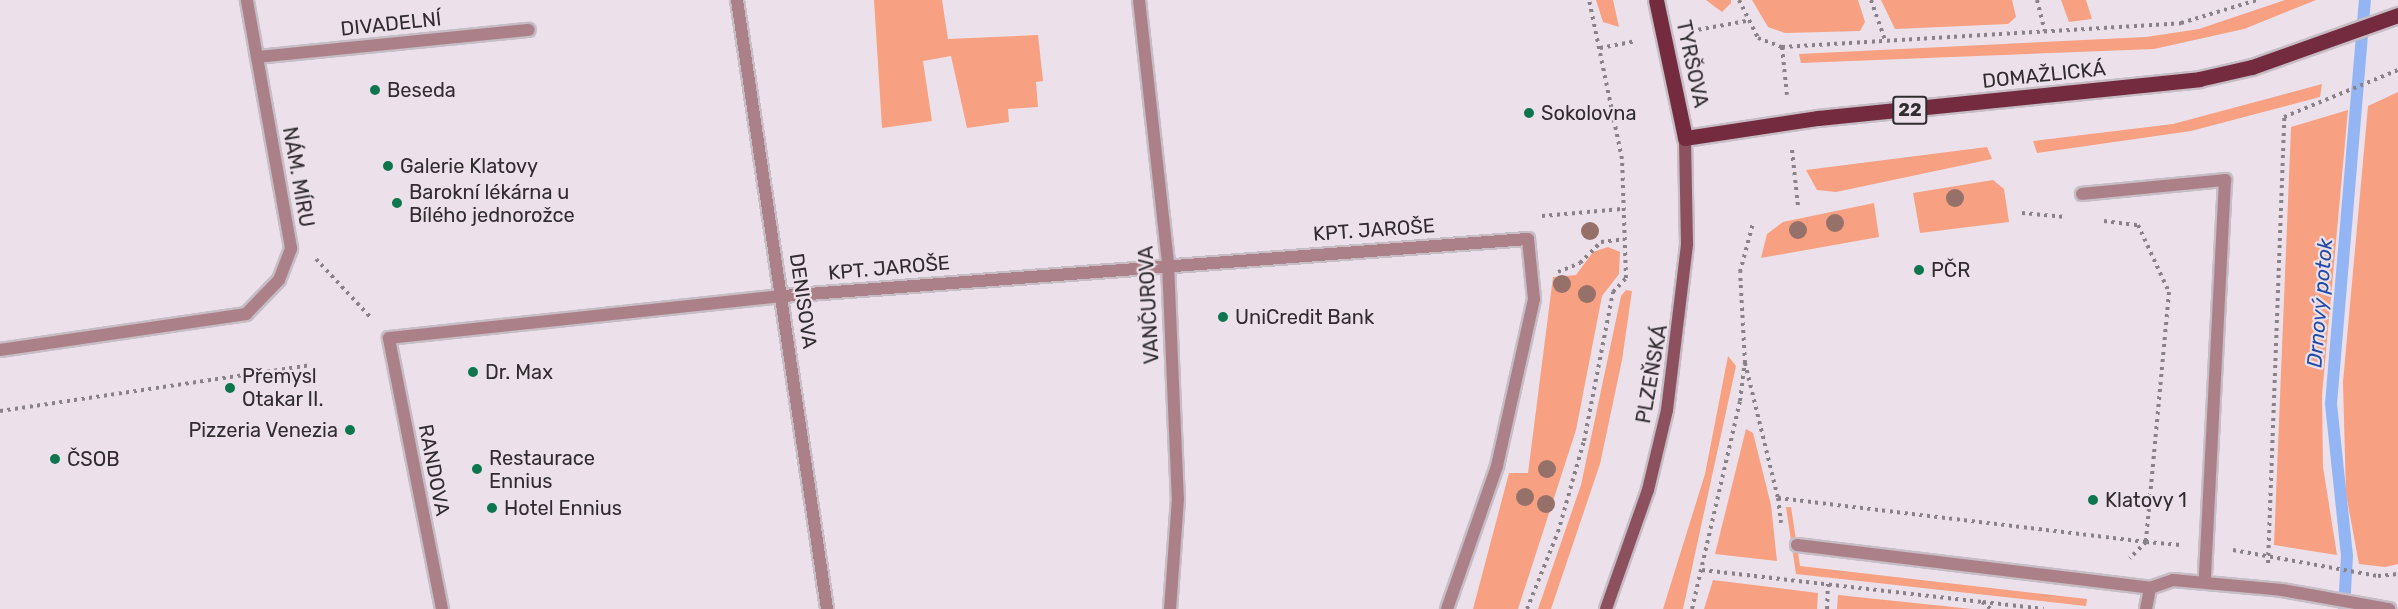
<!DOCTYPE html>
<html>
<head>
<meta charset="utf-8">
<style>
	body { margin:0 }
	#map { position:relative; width:2398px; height:609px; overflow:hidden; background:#ece1ea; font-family:Rubik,sans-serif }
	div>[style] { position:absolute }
	.green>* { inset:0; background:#f7a082 }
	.stream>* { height:12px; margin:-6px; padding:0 6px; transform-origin:6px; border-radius:6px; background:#94b5f4 }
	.path>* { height:4px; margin-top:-2px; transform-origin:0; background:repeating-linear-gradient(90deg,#898288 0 3px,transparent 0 7.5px) }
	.roads { filter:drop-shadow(2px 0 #c6bdc5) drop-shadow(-2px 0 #c6bdc5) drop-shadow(0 2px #c6bdc5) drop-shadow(0 -2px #c6bdc5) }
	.service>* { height:12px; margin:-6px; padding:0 6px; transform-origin:6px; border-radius:6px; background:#ac8089 }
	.pedestrian>* { height:12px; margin:-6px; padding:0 6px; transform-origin:6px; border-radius:6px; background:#ac8089 }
	.minor>* { height:12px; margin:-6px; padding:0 6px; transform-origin:6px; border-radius:6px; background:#ac8089 }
	.secondary>* { height:12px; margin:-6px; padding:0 6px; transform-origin:6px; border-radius:6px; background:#8d505e }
	.primary>* { height:15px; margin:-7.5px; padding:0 7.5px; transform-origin:7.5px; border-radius:7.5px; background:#742b40 }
	.trees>* { width:18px; height:18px; margin:-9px; border-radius:50%; background:#967169 }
	.dots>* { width:16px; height:16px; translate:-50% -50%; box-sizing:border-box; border:3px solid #ece1ea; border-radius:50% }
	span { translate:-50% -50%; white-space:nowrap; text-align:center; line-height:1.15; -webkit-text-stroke:4.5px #ece1ea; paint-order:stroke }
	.shield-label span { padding:2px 4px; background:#ece1ea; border:2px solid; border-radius:4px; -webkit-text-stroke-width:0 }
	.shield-label { font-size:18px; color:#302c2f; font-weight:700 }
	.street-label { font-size:20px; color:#302c2f }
	.poi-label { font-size:20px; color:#302c2f }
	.left { translate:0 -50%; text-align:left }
	.right { translate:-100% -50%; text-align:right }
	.water-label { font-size:21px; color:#234ca6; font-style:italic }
</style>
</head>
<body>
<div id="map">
	<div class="green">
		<i style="clip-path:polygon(874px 0,942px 0,948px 39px,1038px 35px,1043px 81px,1036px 82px,1038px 107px,1008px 109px,1009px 122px,967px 128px,951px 56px,923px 61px,932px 121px,882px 128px)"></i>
		<i style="clip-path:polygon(1596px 0,1613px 0,1619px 27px,1603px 22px)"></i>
		<i style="clip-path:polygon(1706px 0,1731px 0,1731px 3px,1722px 12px)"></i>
		<i style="clip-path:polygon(1752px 0,1858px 0,1865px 22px,1860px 31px,1785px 33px,1768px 27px)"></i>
		<i style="clip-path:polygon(1881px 0,2012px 0,2016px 17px,2008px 24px,1895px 29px)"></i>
		<i style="clip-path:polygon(2061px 0,2086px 0,2092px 19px,2069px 22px)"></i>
		<i style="clip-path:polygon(2285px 0,2316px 0,2244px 29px,2154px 49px,1801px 63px,1799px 54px,2146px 37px,2199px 29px)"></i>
		<i style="clip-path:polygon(2322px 84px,2320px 97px,2191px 131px,2037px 153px,2033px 141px,2173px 124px)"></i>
		<i style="clip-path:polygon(2398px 92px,2398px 564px,2385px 567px,2359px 564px,2346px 494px,2343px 382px,2368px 106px)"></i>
		<i style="clip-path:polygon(2348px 110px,2322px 395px,2323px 467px,2337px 555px,2274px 545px,2291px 127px)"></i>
		<i style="clip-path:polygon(1987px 147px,1992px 159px,1836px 192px,1817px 190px,1806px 170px)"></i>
		<i style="clip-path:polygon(1993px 180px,2004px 189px,2009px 222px,1920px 233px,1913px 193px)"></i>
		<i style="clip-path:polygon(1874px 203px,1879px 237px,1761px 258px,1767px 234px,1783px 222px)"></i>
		<i style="clip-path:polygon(1608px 247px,1620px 252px,1619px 274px,1602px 296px,1576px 430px,1518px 609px,1473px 609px,1509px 473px,1528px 473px,1553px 277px,1576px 275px,1593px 252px)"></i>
		<i style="clip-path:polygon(1626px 290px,1632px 291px,1622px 360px,1600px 464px,1551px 609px,1538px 609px,1581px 485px,1621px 296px)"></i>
		<i style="clip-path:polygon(1728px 356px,1736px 366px,1683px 609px,1663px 609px,1705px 474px)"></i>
		<i style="clip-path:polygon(1746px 429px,1753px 433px,1771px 505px,1777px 561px,1715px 554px)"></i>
		<i style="clip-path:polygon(1786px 507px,1791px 507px,1800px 566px,2087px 599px,2086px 606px,1796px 574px)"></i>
		<i style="clip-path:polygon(1713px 580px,1818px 593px,1817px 609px,1704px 609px)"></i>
		<i style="clip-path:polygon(1838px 595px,1972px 609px,1837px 609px)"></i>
	</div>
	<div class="stream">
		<i style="left:2344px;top:609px;width:53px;rotate:-86.8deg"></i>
		<i style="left:2347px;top:556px;width:153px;rotate:-96deg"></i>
		<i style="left:2331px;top:404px;width:405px;rotate:-85.2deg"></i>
	</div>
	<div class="path">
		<i style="left:1739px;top:0;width:42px;rotate:63.4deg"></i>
		<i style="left:1758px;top:38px;width:26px;rotate:21deg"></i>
		<i style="left:1782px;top:47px;width:400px;rotate:-3.4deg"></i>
		<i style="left:2181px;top:23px;width:79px;rotate:-16.8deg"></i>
		<i style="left:1871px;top:0;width:42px;rotate:70.7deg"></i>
		<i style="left:2037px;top:0;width:32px;rotate:76deg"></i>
		<i style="left:1691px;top:31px;width:56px;rotate:-10.3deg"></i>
		<i style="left:1782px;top:47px;width:48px;rotate:84.1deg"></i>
		<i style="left:1600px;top:48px;width:37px;rotate:-11deg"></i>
		<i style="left:1792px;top:150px;width:56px;rotate:83.9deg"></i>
		<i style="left:2022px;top:213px;width:44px;rotate:5.2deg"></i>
		<i style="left:1542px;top:216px;width:80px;rotate:-5deg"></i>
		<i style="left:2104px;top:221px;width:34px;rotate:7deg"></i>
		<i style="left:2138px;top:225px;width:74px;rotate:65.2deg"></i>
		<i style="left:2169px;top:292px;width:251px;rotate:95.3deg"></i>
		<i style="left:2146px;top:542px;width:35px;rotate:5deg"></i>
		<i style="left:316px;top:259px;width:82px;rotate:47deg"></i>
		<i style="left:1558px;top:272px;width:24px;rotate:-22deg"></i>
		<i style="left:1580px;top:263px;width:30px;rotate:-45deg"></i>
		<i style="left:1601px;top:242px;width:23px;rotate:-7deg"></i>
		<i style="left:1745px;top:363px;width:139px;rotate:76.3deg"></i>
		<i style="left:1778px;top:498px;width:371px;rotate:6.8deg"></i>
		<i style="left:2146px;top:542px;width:23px;rotate:135deg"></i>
		<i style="left:0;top:411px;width:313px;rotate:-8.4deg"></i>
		<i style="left:1778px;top:498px;width:25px;rotate:83deg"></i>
		<i style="left:2233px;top:550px;width:147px;rotate:10.2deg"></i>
		<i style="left:2378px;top:576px;width:20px;rotate:-6deg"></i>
		<i style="left:2268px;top:563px;width:446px;rotate:-87.9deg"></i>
		<i style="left:2284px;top:117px;width:123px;rotate:-22.4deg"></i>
		<i style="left:1702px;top:570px;width:282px;rotate:6.5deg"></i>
		<i style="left:1982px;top:602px;width:11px;rotate:38deg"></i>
		<i style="left:1983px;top:602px;width:61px;rotate:6.5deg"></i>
		<i style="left:1527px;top:609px;width:83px;rotate:-68.1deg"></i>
		<i style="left:1558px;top:532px;width:95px;rotate:-74.1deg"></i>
		<i style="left:1584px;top:441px;width:152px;rotate:-79deg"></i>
		<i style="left:1613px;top:292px;width:19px;rotate:-47deg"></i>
		<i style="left:1626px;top:278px;width:119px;rotate:-91.9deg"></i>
		<i style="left:1622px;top:159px;width:162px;rotate:-101.7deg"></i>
		<i style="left:1692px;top:609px;width:213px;rotate:-77deg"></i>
		<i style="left:1740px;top:401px;width:38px;rotate:-83deg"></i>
		<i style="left:1745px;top:363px;width:91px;rotate:-93.1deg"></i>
		<i style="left:1740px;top:272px;width:51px;rotate:-75.1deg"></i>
		<i style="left:1827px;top:609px;width:25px;rotate:-88deg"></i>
	</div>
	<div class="roads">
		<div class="service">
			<i style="left:2082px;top:194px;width:144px;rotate:-5.6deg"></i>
			<i style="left:2225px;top:180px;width:401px;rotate:92.9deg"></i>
			<i style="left:1797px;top:545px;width:356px;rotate:6.9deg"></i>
			<i style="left:1447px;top:609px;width:151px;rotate:-70.7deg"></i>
			<i style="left:1497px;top:466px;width:171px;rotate:-77.5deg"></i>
			<i style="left:1534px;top:299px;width:60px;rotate:-95.7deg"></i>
		</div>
		<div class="pedestrian">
			<i style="left:442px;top:609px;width:276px;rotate:-101.1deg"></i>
			<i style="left:389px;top:338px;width:396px;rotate:-6.1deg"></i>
			<i style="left:783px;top:296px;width:747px;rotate:-4.38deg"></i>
		</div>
		<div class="minor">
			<i style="left:737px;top:0;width:616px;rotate:81.59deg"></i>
			<i style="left:1139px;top:0;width:266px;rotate:83.7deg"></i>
			<i style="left:1168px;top:264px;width:234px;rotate:87.6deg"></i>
			<i style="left:1178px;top:498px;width:111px;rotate:94.1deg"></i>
			<i style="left:257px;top:57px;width:273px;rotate:-5.7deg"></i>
			<i style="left:0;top:350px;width:249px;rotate:-8.3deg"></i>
			<i style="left:246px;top:314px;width:47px;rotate:-45.9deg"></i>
			<i style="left:279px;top:280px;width:34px;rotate:-69deg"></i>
			<i style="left:291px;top:248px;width:252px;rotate:-100.1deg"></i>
			<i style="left:2146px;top:609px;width:21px;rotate:-79deg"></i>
			<i style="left:2150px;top:588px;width:24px;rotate:-19deg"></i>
			<i style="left:2173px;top:580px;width:109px;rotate:5.2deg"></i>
			<i style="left:2282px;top:590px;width:109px;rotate:10.1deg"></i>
		</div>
		<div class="secondary">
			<i style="left:1606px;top:609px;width:126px;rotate:-70.6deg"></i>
			<i style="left:1648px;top:490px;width:82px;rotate:-76.6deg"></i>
			<i style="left:1667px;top:410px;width:167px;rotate:-83.1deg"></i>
			<i style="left:1687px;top:244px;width:106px;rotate:-91.1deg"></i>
		</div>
		<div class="primary">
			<i style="left:1656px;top:0;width:141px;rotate:78.1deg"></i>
			<i style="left:1685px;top:138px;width:134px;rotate:-8.6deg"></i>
			<i style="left:1818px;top:118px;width:383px;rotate:-5.8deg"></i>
			<i style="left:2199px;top:79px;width:54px;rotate:-12.8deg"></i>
			<i style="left:2252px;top:67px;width:155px;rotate:-19.6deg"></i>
		</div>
	</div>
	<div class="trees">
		<i style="left:1955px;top:198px"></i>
		<i style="left:1835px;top:223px"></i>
		<i style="left:1798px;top:230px"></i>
		<i style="left:1590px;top:231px"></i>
		<i style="left:1562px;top:284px"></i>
		<i style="left:1587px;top:294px"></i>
		<i style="left:1547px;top:469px"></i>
		<i style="left:1525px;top:497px"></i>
		<i style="left:1546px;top:504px"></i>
	</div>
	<div class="dots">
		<i style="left:375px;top:90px;background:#0d764e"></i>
		<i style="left:1529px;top:113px;background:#0d764e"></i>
		<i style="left:388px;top:166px;background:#0d764e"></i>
		<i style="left:397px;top:203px;background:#0d764e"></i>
		<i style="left:1919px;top:270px;background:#0d764e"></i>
		<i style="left:1223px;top:317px;background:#0d764e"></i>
		<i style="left:473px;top:372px;background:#0d764e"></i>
		<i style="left:230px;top:388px;background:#0d764e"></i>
		<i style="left:350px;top:430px;background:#0d764e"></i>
		<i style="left:55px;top:459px;background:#0d764e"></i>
		<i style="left:477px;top:469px;background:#0d764e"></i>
		<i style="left:2093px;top:500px;background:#0d764e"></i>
		<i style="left:492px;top:508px;background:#0d764e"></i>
	</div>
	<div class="shield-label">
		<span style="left:1910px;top:110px">22</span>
	</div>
	<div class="street-label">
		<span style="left:391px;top:24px;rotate:-6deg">DIVADELNÍ</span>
		<span style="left:1692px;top:64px;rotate:78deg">TYRŠOVA</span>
		<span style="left:2044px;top:75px;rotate:-6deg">DOMAŽLICKÁ</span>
		<span style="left:298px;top:177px;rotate:80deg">NÁM. MÍRU</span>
		<span style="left:1374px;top:230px;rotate:-4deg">KPT. JAROŠE</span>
		<span style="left:889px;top:268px;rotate:-5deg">KPT. JAROŠE</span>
		<span style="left:803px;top:301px;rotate:82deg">DENISOVA</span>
		<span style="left:1149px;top:305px;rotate:-93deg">VANČUROVA</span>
		<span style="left:1652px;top:374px;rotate:-80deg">PLZEŇSKÁ</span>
		<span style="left:434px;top:470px;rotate:79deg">RANDOVA</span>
	</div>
	<div class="poi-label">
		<span class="left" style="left:387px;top:90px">Beseda</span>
		<span class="left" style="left:1541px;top:113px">Sokolovna</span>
		<span class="left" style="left:400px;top:166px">Galerie Klatovy</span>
		<span class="left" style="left:409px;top:204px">Barokní lékárna u<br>Bílého jednorožce</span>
		<span class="left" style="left:1931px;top:270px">PČR</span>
		<span class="left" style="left:1235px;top:317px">UniCredit Bank</span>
		<span class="left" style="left:485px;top:372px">Dr. Max</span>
		<span class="left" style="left:242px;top:388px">Přemysl<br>Otakar II.</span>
		<span class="right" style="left:338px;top:430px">Pizzeria Venezia</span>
		<span class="left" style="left:489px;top:470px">Restaurace<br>Ennius</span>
		<span class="left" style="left:67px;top:459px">ČSOB</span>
		<span class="left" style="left:2105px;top:500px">Klatovy 1</span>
		<span class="left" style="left:504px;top:508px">Hotel Ennius</span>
	</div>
	<div class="water-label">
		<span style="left:2320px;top:303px;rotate:-85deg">Drnový potok</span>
	</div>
</div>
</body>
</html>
